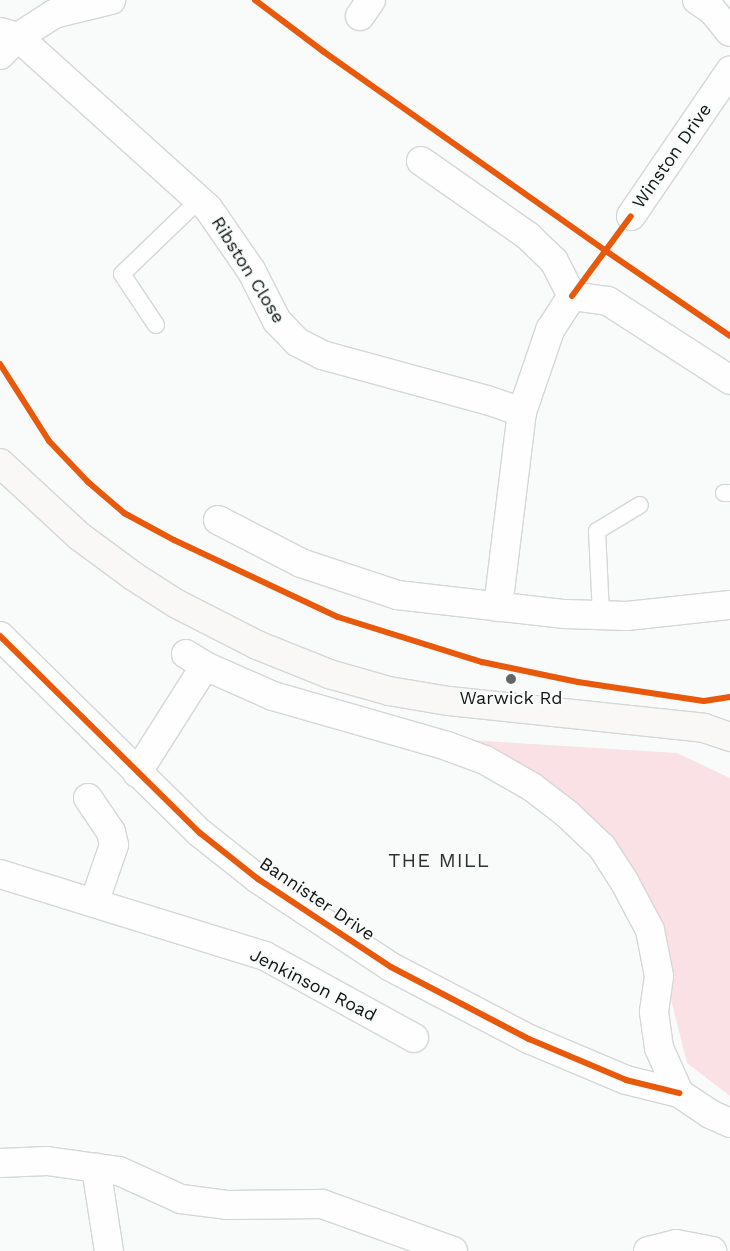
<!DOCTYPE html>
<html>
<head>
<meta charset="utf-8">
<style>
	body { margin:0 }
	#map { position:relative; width:730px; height:1251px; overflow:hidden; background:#f8fbfa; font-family:"Work Sans",sans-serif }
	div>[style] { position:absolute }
	.green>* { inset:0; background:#f9e1e6 }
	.roads { filter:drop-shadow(1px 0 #d5d7d6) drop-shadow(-1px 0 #d5d7d6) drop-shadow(0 1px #d5d7d6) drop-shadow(0 -1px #d5d7d6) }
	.lane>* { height:16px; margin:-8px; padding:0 8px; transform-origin:8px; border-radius:8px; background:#fefefe }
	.street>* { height:28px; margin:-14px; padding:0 14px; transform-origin:14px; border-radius:14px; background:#fefefe }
	.secondary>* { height:28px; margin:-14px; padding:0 14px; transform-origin:14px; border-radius:14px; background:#faf7f7 }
	.cycleway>* { height:6px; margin:-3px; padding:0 3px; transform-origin:3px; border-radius:3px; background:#e8590c }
	.dots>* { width:14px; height:14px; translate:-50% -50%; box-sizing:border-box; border:2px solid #f7fcfb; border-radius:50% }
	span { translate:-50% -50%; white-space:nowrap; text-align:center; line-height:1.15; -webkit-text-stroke:4px #f7fcfb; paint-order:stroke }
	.street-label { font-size:18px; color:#131514 }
	.poi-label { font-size:18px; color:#131514 }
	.quarter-label { font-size:20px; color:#2e3131; letter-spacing:1px }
</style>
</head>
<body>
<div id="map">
	<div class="green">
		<i style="clip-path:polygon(469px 740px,677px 753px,730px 778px,730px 1096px,687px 1063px,644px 892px)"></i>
	</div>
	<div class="roads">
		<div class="lane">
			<i style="left:156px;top:325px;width:61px;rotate:-123.7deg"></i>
			<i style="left:122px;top:274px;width:107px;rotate:-43.9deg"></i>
			<i style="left:724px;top:493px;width:6px"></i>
			<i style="left:601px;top:615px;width:84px;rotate:-92.7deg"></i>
			<i style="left:597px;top:531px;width:50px;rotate:-31.2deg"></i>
		</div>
		<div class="street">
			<i style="left:697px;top:0;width:18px;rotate:34deg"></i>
			<i style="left:712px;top:10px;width:28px;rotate:51deg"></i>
			<i style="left:360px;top:16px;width:19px;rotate:-55deg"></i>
			<i style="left:0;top:32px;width:19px;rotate:16deg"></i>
			<i style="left:18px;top:37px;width:256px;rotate:42deg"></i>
			<i style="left:208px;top:208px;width:75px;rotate:55.3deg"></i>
			<i style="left:251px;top:270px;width:57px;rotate:63deg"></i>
			<i style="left:277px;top:321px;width:29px;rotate:46deg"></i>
			<i style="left:297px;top:342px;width:28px;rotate:27deg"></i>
			<i style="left:322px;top:355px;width:171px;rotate:15.3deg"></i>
			<i style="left:487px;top:400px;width:37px;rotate:19deg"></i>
			<i style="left:522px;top:412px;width:87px;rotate:-71.1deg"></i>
			<i style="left:550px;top:330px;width:40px;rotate:-57.1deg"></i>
			<i style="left:0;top:55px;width:25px;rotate:-45deg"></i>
			<i style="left:18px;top:37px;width:43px;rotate:-32.6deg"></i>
			<i style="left:54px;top:14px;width:59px;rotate:-13.8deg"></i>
			<i style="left:421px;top:161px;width:131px;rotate:35deg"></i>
			<i style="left:528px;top:236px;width:36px;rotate:44deg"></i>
			<i style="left:554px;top:261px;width:39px;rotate:63deg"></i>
			<i style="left:631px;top:216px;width:176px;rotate:-55.7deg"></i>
			<i style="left:572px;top:296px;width:36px;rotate:8deg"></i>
			<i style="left:608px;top:301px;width:145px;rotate:32.9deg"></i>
			<i style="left:218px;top:520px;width:93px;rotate:27.4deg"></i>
			<i style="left:301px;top:563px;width:101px;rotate:18.4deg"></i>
			<i style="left:397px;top:595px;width:169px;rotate:6.5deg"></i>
			<i style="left:565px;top:614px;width:62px;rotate:1.8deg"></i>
			<i style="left:627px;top:616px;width:104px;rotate:-6.1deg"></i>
			<i style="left:498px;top:607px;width:196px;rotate:-83deg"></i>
			<i style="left:0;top:636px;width:281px;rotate:44.6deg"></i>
			<i style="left:200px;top:833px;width:74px;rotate:38.4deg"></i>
			<i style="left:258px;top:879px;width:159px;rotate:33.5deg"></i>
			<i style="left:391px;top:967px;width:156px;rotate:27.6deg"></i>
			<i style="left:529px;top:1039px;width:105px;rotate:22.9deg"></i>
			<i style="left:626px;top:1080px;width:55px;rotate:13.8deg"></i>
			<i style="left:186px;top:654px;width:22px;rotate:32deg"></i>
			<i style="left:205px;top:666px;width:74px;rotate:23.8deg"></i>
			<i style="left:273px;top:696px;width:181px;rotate:16deg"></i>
			<i style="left:447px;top:746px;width:40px;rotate:20.2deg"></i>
			<i style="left:485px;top:760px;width:54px;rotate:29.9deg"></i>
			<i style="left:532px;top:787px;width:43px;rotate:37.4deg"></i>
			<i style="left:566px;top:813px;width:50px;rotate:43.4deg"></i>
			<i style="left:602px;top:847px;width:40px;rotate:57.1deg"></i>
			<i style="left:624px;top:881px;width:55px;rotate:62deg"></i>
			<i style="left:650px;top:930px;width:47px;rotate:78.9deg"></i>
			<i style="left:659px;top:976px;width:36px;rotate:98deg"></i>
			<i style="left:654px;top:1012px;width:36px;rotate:82deg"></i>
			<i style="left:659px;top:1048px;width:49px;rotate:66deg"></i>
			<i style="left:679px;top:1093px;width:37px;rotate:34deg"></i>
			<i style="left:710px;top:1114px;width:22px;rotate:24deg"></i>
			<i style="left:137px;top:773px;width:127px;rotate:-57.6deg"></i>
			<i style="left:88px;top:798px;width:41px;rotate:55.9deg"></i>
			<i style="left:111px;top:832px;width:13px;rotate:77deg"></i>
			<i style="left:114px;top:845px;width:61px;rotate:109deg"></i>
			<i style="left:0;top:874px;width:277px;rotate:17.2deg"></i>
			<i style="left:265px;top:956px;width:170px;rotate:28.8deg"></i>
			<i style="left:0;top:1163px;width:47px;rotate:-2.4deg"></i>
			<i style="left:47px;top:1161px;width:73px;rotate:7.9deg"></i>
			<i style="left:119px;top:1171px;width:68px;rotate:24.3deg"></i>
			<i style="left:181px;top:1199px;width:46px;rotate:7.4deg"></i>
			<i style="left:227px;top:1205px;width:95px;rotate:-0.6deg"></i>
			<i style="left:322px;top:1204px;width:139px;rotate:19.7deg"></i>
			<i style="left:96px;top:1168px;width:84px;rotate:81.1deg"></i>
			<i style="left:648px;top:1251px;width:29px;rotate:-14deg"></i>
			<i style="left:676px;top:1244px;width:37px;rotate:11deg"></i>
		</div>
		<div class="secondary">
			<i style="left:0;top:463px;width:108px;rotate:42.7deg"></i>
			<i style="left:79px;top:536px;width:67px;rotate:36.5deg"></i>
			<i style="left:133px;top:576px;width:52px;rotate:32.5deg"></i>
			<i style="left:177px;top:604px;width:90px;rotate:27.1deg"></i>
			<i style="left:257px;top:645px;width:78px;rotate:21.9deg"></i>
			<i style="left:329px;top:674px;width:62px;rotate:15.8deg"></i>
			<i style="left:389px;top:691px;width:61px;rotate:9.5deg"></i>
			<i style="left:449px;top:701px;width:256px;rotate:6deg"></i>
			<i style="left:704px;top:728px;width:28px;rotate:19deg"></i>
		</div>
	</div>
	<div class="cycleway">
		<i style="left:255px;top:0;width:86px;rotate:37deg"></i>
		<i style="left:324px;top:52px;width:345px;rotate:35.2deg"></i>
		<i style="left:606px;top:251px;width:150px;rotate:34.4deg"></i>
		<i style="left:572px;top:296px;width:99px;rotate:-53.6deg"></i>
		<i style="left:0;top:364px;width:91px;rotate:57.5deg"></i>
		<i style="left:49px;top:441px;width:57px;rotate:46.4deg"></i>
		<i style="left:88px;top:482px;width:48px;rotate:40.7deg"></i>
		<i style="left:124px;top:513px;width:57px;rotate:28.4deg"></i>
		<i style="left:174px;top:540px;width:181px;rotate:25.2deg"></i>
		<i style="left:338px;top:617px;width:151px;rotate:17.4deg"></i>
		<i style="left:482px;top:662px;width:98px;rotate:11.8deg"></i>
		<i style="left:578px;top:682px;width:127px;rotate:8.6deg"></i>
		<i style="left:704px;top:701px;width:26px;rotate:-9deg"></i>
		<i style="left:0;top:636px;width:281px;rotate:44.6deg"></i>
		<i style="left:200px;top:833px;width:74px;rotate:38.4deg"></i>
		<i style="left:258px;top:879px;width:159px;rotate:33.5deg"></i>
		<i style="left:391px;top:967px;width:156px;rotate:27.6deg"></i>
		<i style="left:529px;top:1039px;width:105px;rotate:22.9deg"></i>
		<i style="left:626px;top:1080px;width:55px;rotate:13.8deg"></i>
	</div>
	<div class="dots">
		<i style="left:511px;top:679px;background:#636664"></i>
	</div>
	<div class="street-label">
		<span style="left:672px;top:156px;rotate:-55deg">Winston Drive</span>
		<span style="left:248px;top:270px;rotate:58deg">Ribston Close</span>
		<span style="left:317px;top:899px;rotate:34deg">Bannister Drive</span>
		<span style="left:313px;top:985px;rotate:27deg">Jenkinson Road</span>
	</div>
	<div class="poi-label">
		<span style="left:511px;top:698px">Warwick Rd</span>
	</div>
	<div class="quarter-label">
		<span style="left:439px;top:860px">THE MILL</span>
	</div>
</div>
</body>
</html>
